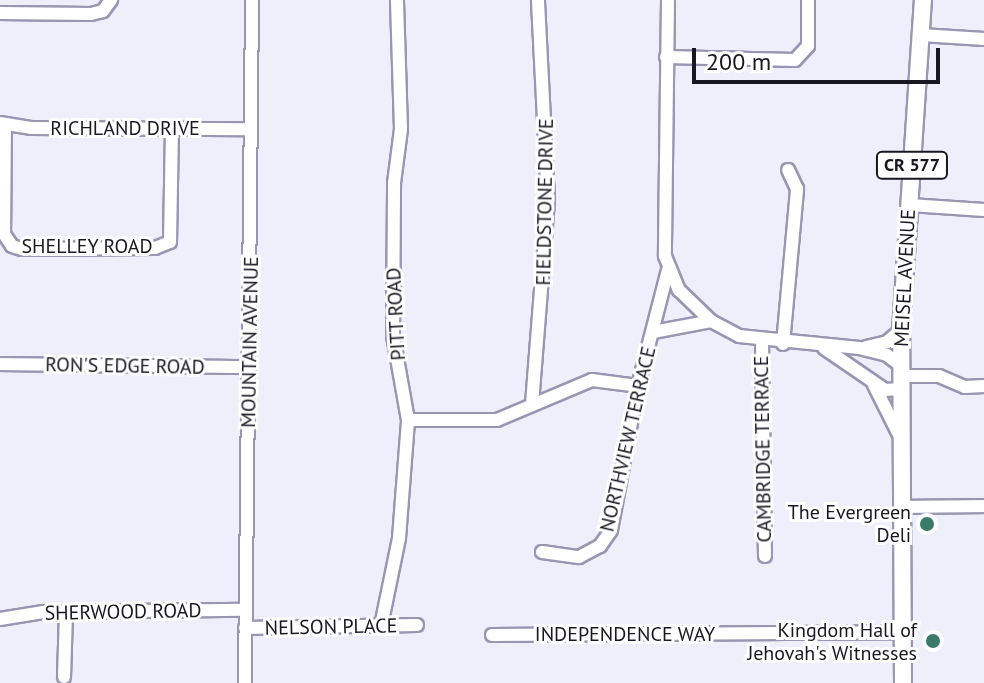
<!DOCTYPE html>
<html>
<head>
<meta charset="utf-8">
<style>
	body { margin:0 }
	#map { position:relative; width:984px; height:683px; overflow:hidden; background:#efeefb; font-family:"PT Sans",sans-serif }
	div>[style] { position:absolute }
	.roads { filter:drop-shadow(2px 0 #9996b2) drop-shadow(-2px 0 #9996b2) drop-shadow(0 2px #9996b2) drop-shadow(0 -2px #9996b2) }
	.minor>* { height:12px; margin:-6px; padding:0 6px; transform-origin:6px; border-radius:6px; background:#fff }
	.major>* { height:16px; margin:-8px; padding:0 8px; transform-origin:8px; border-radius:8px; background:#fff }
	.dots>* { width:22px; height:22px; translate:-50% -50%; box-sizing:border-box; border:4px solid #fff; border-radius:50% }
	span { translate:-50% -50%; white-space:nowrap; text-align:center; line-height:1.15; -webkit-text-stroke:6px #fff; paint-order:stroke }
	.shield-label span { padding:2px 6px; background:#fff; border:2px solid; border-radius:6px; -webkit-text-stroke-width:0 }
	.shield-label { font-size:18px; color:#181722; font-weight:700 }
	.street-label { font-size:20px; color:#181722 }
	.poi-label { font-size:20px; color:#181722 }
	.right { translate:-100% -50%; text-align:right }
	.scale { position:absolute; left:692px; top:48px; width:248px; height:36px; box-sizing:border-box; border:4px solid #181722; border-top:0; padding-left:10px; font-size:24px; line-height:28px; white-space:nowrap; color:#181722; -webkit-text-stroke:6px #fff; paint-order:stroke }
</style>
</head>
<body>
<div id="map">
	<div class="roads">
		<div class="minor">
			<i style="left:668px;top:0;width:256px;rotate:90.7deg"></i>
			<i style="left:665px;top:256px;width:37px;rotate:68deg"></i>
			<i style="left:679px;top:290px;width:45px;rotate:44.1deg"></i>
			<i style="left:711px;top:321px;width:32px;rotate:28deg"></i>
			<i style="left:739px;top:336px;width:121px;rotate:5.7deg"></i>
			<i style="left:859px;top:348px;width:29px;rotate:14deg"></i>
			<i style="left:887px;top:355px;width:16px;rotate:38deg"></i>
			<i style="left:0;top:13px;width:91px;rotate:0.6deg"></i>
			<i style="left:91px;top:14px;width:12px;rotate:-14deg"></i>
			<i style="left:103px;top:11px;width:14px;rotate:-54deg"></i>
			<i style="left:921px;top:35px;width:63px;rotate:3.6deg"></i>
			<i style="left:666px;top:57px;width:129px;rotate:1.3deg"></i>
			<i style="left:795px;top:60px;width:19px;rotate:-47deg"></i>
			<i style="left:808px;top:46px;width:46px;rotate:-90deg"></i>
			<i style="left:0;top:123px;width:31px;rotate:9deg"></i>
			<i style="left:31px;top:128px;width:220px;rotate:0.3deg"></i>
			<i style="left:5px;top:124px;width:110px;rotate:90.5deg"></i>
			<i style="left:4px;top:234px;width:14px;rotate:56deg"></i>
			<i style="left:12px;top:246px;width:10px;rotate:17deg"></i>
			<i style="left:22px;top:249px;width:133px;rotate:-0.4deg"></i>
			<i style="left:155px;top:248px;width:16px;rotate:-22deg"></i>
			<i style="left:170px;top:242px;width:114px;rotate:-89deg"></i>
			<i style="left:910px;top:205px;width:74px;rotate:3.9deg"></i>
			<i style="left:653px;top:332px;width:59px;rotate:-10.7deg"></i>
			<i style="left:762px;top:342px;width:214px;rotate:89.2deg"></i>
			<i style="left:783px;top:344px;width:156px;rotate:-84.8deg"></i>
			<i style="left:797px;top:189px;width:21px;rotate:-115deg"></i>
			<i style="left:866px;top:347px;width:22px;rotate:-13deg"></i>
			<i style="left:887px;top:342px;width:18px;rotate:-41deg"></i>
			<i style="left:824px;top:348px;width:74px;rotate:34.5deg"></i>
			<i style="left:885px;top:390px;width:15px;rotate:-4deg"></i>
			<i style="left:0;top:364px;width:250px;rotate:0.7deg"></i>
			<i style="left:900px;top:376px;width:39px"></i>
			<i style="left:939px;top:376px;width:28px;rotate:23deg"></i>
			<i style="left:965px;top:387px;width:19px;rotate:-3deg"></i>
			<i style="left:874px;top:385px;width:54px;rotate:63.4deg"></i>
			<i style="left:532px;top:404px;width:206px;rotate:-85.5deg"></i>
			<i style="left:548px;top:199px;width:199px;rotate:-92.9deg"></i>
			<i style="left:408px;top:420px;width:89px"></i>
			<i style="left:497px;top:420px;width:103px;rotate:-22.8deg"></i>
			<i style="left:592px;top:380px;width:46px;rotate:7.4deg"></i>
			<i style="left:902px;top:507px;width:82px;rotate:-0.7deg"></i>
			<i style="left:542px;top:552px;width:37px;rotate:8deg"></i>
			<i style="left:579px;top:557px;width:24px;rotate:-28deg"></i>
			<i style="left:600px;top:546px;width:19px;rotate:-55deg"></i>
			<i style="left:611px;top:530px;width:147px;rotate:-79.4deg"></i>
			<i style="left:638px;top:386px;width:120px;rotate:-75.5deg"></i>
			<i style="left:0;top:619px;width:44px;rotate:-9.2deg"></i>
			<i style="left:43px;top:612px;width:203px;rotate:-0.6deg"></i>
			<i style="left:381px;top:626px;width:90px;rotate:-78.4deg"></i>
			<i style="left:399px;top:538px;width:118px;rotate:-85.6deg"></i>
			<i style="left:408px;top:420px;width:85px;rotate:-100.1deg"></i>
			<i style="left:393px;top:336px;width:153px;rotate:-89.6deg"></i>
			<i style="left:394px;top:183px;width:54px;rotate:-82.6deg"></i>
			<i style="left:401px;top:129px;width:129px;rotate:-91.8deg"></i>
			<i style="left:245px;top:628px;width:172px;rotate:-1deg"></i>
			<i style="left:492px;top:635px;width:410px;rotate:-0.4deg"></i>
			<i style="left:64px;top:677px;width:65px;rotate:-88.2deg"></i>
			<i style="left:245px;top:683px;width:683px;rotate:-89.41deg"></i>
		</div>
		<div class="major">
			<i style="left:903px;top:683px;width:353px;rotate:-90.3deg"></i>
			<i style="left:901px;top:330px;width:331px;rotate:-86.2deg"></i>
		</div>
	</div>
	<div class="dots">
		<i style="left:927px;top:524px;background:#397a69"></i>
		<i style="left:933px;top:641px;background:#397a69"></i>
	</div>
	<div class="shield-label">
		<span style="left:912px;top:165px">CR 577</span>
	</div>
	<div class="street-label">
		<span style="left:125px;top:128px">RICHLAND DRIVE</span>
		<span style="left:545px;top:202px;rotate:-89deg">FIELDSTONE DRIVE</span>
		<span style="left:87px;top:246px">SHELLEY ROAD</span>
		<span style="left:905px;top:278px;rotate:-87deg">MEISEL AVENUE</span>
		<span style="left:396px;top:314px;rotate:-93deg">PITT ROAD</span>
		<span style="left:250px;top:342px;rotate:-89deg">MOUNTAIN AVENUE</span>
		<span style="left:125px;top:366px;rotate:1deg">RON'S EDGE ROAD</span>
		<span style="left:628px;top:439px;rotate:-77deg">NORTHVIEW TERRACE</span>
		<span style="left:763px;top:449px;rotate:-91deg">CAMBRIDGE TERRACE</span>
		<span style="left:123px;top:612px;rotate:-1deg">SHERWOOD ROAD</span>
		<span style="left:331px;top:627px;rotate:-1deg">NELSON PLACE</span>
		<span style="left:625px;top:634px">INDEPENDENCE WAY</span>
	</div>
	<div class="poi-label">
		<span class="right" style="left:911px;top:524px">The Evergreen<br>Deli</span>
		<span class="right" style="left:917px;top:642px">Kingdom Hall of<br>Jehovah's Witnesses</span>
	</div>
	<div class="scale">200 m</div>
</div>
</body>
</html>
